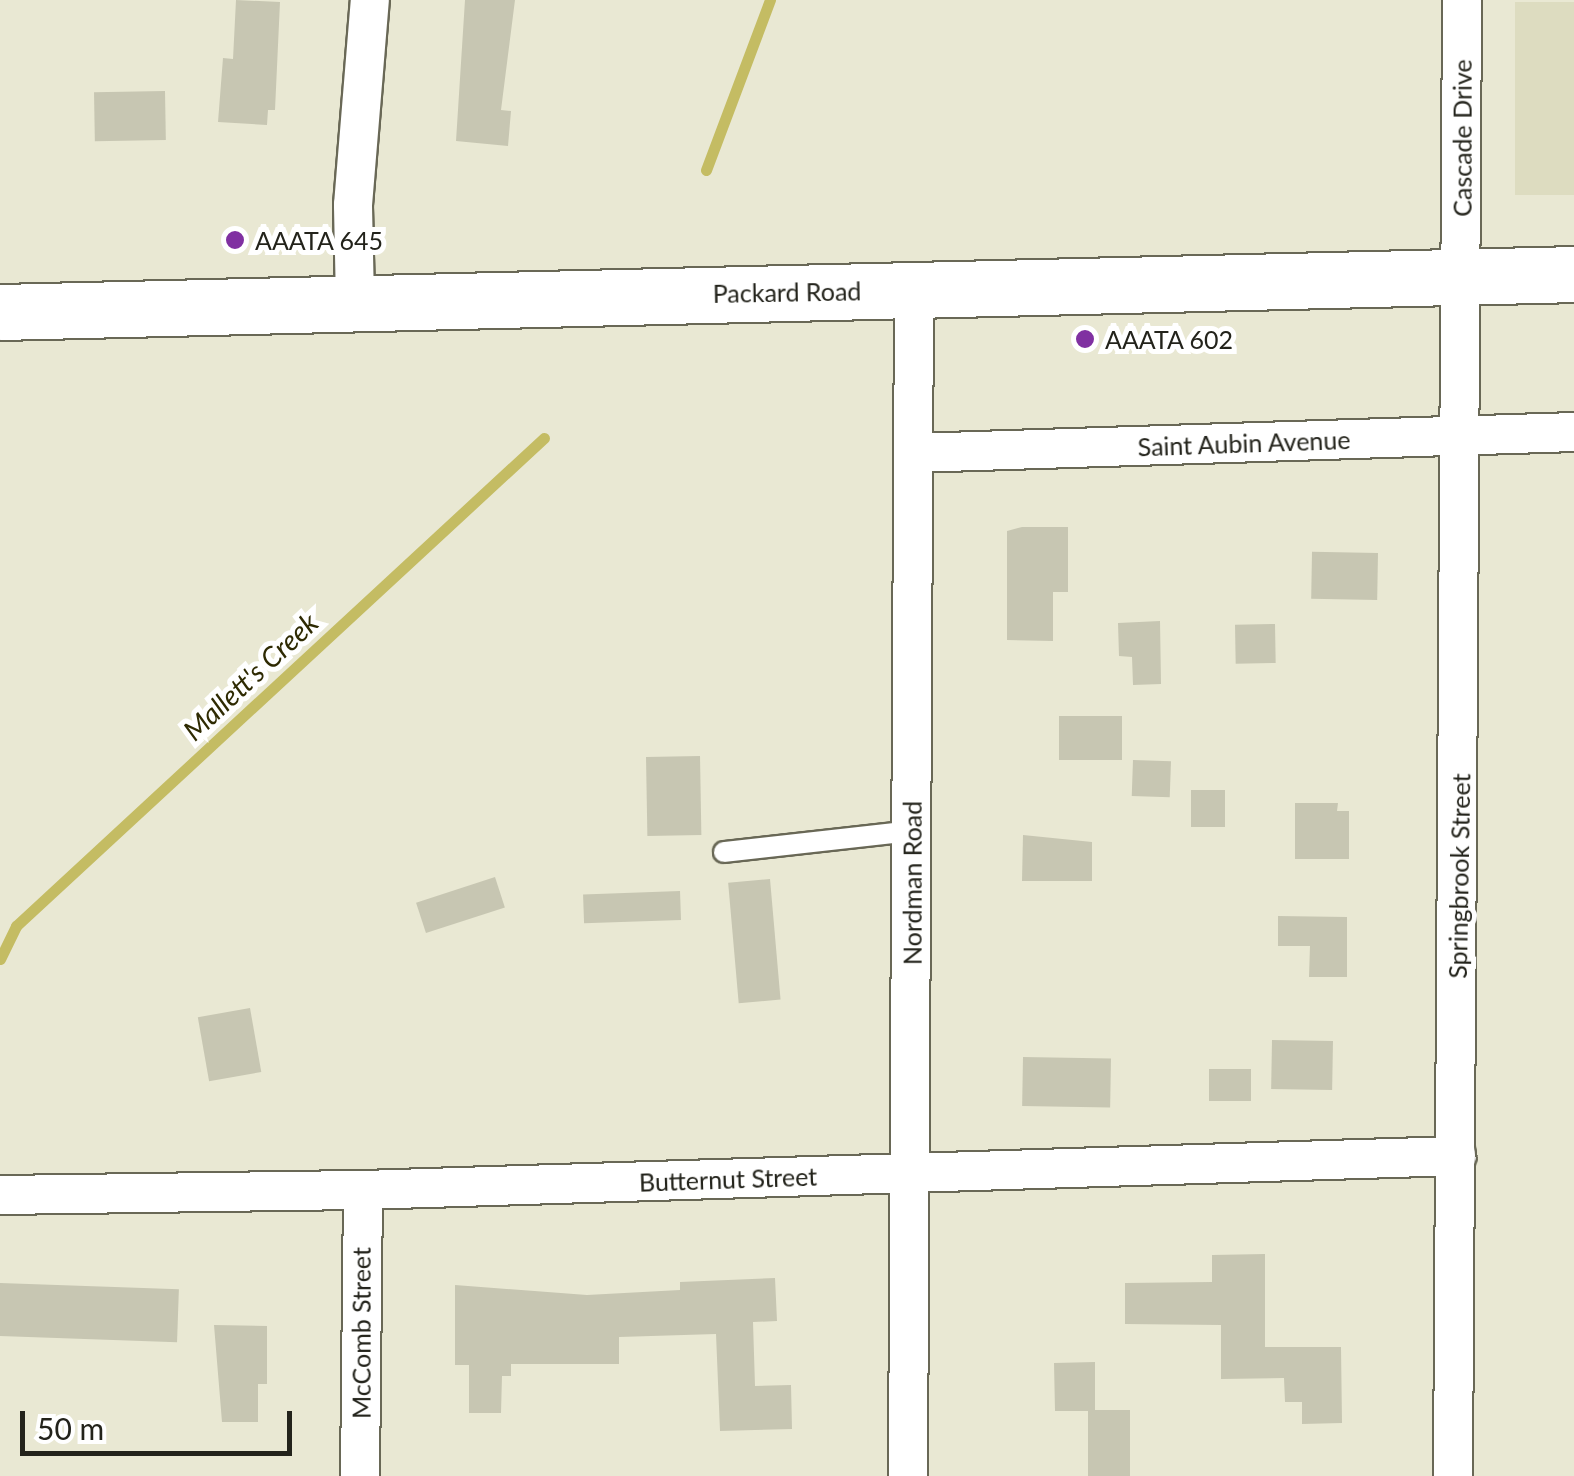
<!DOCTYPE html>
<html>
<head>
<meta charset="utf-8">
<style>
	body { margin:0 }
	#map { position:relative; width:1574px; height:1476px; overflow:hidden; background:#e9e8d3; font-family:Lato,sans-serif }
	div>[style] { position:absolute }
	.built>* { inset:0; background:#dddcc0; transform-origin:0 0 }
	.stream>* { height:11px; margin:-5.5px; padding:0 5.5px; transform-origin:5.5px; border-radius:5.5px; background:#c4bc63 }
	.building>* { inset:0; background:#c7c6b2; transform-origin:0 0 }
	.roads { filter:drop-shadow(2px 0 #696856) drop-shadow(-2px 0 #696856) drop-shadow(0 2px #696856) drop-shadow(0 -2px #696856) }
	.service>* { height:20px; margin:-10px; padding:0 10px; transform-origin:10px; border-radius:10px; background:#fff }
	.minor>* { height:38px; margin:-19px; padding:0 19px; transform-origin:19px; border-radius:19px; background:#fff }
	.secondary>* { height:55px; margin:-27.5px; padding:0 27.5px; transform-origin:27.5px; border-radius:27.5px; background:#fff }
	.dots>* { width:28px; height:28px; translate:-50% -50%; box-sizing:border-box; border:5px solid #fff; border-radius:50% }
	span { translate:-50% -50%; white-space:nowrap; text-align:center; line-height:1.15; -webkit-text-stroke:10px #fff; paint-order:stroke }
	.street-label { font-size:25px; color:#23231b }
	.poi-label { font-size:25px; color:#23231b }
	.left { translate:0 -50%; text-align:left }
	.water-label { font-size:28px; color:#2e2a02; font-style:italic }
	.scale { position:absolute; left:20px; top:1411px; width:272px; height:45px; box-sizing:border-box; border:5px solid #23231b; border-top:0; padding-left:12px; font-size:30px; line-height:35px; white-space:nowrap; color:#23231b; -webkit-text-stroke:8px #fff; paint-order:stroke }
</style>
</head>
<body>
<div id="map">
	<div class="built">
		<i style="left:1574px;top:2px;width:193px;height:59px;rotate:90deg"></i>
	</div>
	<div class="stream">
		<i style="left:706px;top:170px;width:182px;rotate:-69.4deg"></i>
		<i style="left:0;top:959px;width:37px;rotate:-64deg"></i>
		<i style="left:16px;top:926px;width:719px;rotate:-42.75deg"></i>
	</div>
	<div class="building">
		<i style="clip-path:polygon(236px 0,280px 2px,275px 110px,268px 110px,267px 125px,218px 122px,223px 58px,233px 59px)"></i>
		<i style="clip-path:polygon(465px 0,515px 0,501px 110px,511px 111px,508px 146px,456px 141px)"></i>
		<i style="left:165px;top:91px;width:49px;height:71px;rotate:89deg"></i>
		<i style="clip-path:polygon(1022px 527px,1068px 527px,1068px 592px,1053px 592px,1053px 641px,1007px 640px,1007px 531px)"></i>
		<i style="left:1378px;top:553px;width:47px;height:66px;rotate:91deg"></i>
		<i style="clip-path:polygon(1160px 621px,1161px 684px,1133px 685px,1132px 657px,1119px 656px,1118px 623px)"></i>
		<i style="left:1275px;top:624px;width:39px;height:40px;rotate:89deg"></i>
		<i style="left:1059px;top:716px;width:63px;height:44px"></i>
		<i style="left:700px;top:756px;width:79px;height:54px;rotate:89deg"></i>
		<i style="left:1133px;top:760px;width:38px;height:36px;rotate:2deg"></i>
		<i style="left:1191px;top:790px;width:34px;height:37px"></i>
		<i style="clip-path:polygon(1295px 803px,1338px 803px,1337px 811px,1349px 811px,1349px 859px,1295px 859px)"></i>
		<i style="clip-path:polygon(1023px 835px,1092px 842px,1092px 881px,1022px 881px)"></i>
		<i style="left:495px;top:877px;width:32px;height:83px;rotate:72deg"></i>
		<i style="left:770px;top:879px;width:121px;height:42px;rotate:85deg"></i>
		<i style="left:680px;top:891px;width:29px;height:97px;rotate:88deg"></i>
		<i style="clip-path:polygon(1278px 916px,1347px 917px,1347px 977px,1309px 977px,1310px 946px,1278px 946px)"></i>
		<i style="left:250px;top:1008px;width:65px;height:53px;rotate:80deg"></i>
		<i style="left:1272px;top:1040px;width:61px;height:49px;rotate:1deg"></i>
		<i style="left:1023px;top:1057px;width:88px;height:49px;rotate:1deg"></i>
		<i style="left:1209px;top:1069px;width:42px;height:32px"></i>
		<i style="clip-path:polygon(1265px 1254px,1265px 1347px,1341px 1347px,1342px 1423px,1302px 1424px,1302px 1402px,1285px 1402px,1284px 1378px,1221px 1379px,1221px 1325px,1125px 1324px,1125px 1283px,1212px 1282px,1212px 1255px)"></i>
		<i style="clip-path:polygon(775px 1278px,777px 1321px,753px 1322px,755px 1386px,791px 1385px,792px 1429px,720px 1431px,716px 1334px,619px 1337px,619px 1364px,511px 1364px,511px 1376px,502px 1376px,501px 1413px,469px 1413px,469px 1365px,455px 1365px,455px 1285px,587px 1295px,680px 1290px,680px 1282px)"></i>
		<i style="left:0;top:1283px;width:179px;height:53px;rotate:2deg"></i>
		<i style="clip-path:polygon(214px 1325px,267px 1326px,267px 1384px,258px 1384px,258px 1422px,222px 1422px)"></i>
		<i style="clip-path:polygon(1095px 1362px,1095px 1410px,1130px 1410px,1130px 1476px,1088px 1476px,1088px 1411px,1055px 1411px,1054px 1363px)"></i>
	</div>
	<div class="roads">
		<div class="service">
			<i style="left:724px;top:852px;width:189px;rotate:-6.4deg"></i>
		</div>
		<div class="minor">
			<i style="left:355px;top:302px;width:97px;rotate:-91.2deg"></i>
			<i style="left:353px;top:205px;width:206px;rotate:-85.3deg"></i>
			<i style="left:914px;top:453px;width:660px;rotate:-1.82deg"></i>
			<i style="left:0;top:1195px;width:363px;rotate:-0.8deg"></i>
			<i style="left:363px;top:1190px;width:1094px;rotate:-1.78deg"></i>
			<i style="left:360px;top:1476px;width:286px;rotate:-89.4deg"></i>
			<i style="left:908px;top:1476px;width:1187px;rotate:-89.71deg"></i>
			<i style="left:1453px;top:1476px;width:1476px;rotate:-89.65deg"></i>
		</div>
		<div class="secondary">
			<i style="left:0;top:312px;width:1574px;rotate:-1.38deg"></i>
		</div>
	</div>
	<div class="dots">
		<i style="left:235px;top:240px;background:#8030a1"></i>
		<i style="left:1085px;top:339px;background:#8030a1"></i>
	</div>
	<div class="street-label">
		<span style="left:1462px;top:138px;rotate:-90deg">Cascade Drive</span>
		<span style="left:787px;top:292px;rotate:-1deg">Packard Road</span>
		<span style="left:1244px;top:443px;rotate:-2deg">Saint Aubin Avenue</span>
		<span style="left:1459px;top:876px;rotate:-89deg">Springbrook Street</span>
		<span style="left:912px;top:883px;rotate:-90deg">Nordman Road</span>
		<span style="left:728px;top:1179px;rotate:-2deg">Butternut Street</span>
		<span style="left:361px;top:1333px;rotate:-90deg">McComb Street</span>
	</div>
	<div class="poi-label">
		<span class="left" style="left:255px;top:240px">AAATA 645</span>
		<span class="left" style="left:1105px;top:339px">AAATA 602</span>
	</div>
	<div class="water-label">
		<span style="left:250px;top:676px;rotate:-43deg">Mallett's Creek</span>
	</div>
	<div class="scale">50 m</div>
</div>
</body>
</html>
